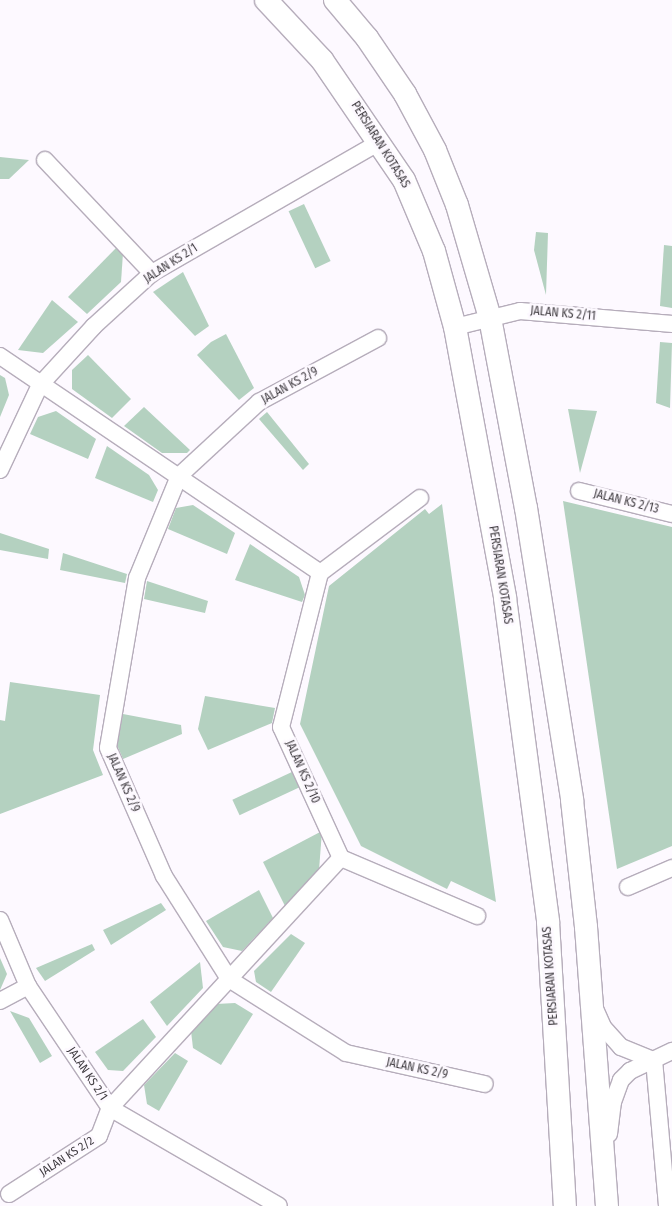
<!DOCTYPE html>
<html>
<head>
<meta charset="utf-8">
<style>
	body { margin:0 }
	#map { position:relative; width:672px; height:1206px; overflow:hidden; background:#fdf9ff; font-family:"Fira Sans Condensed",sans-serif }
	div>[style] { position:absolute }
	.green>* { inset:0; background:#b4d1c0; transform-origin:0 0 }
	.roads { filter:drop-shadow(1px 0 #b6adbb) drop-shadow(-1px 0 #b6adbb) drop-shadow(0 1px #b6adbb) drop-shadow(0 -1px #b6adbb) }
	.street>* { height:16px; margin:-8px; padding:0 8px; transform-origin:8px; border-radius:8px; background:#fff }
	.secondary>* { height:22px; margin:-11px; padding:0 11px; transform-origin:11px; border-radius:11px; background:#fff }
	span { translate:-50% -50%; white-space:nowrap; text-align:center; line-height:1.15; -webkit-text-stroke:5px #fdf9ff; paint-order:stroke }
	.street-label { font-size:12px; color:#3f3b40 }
</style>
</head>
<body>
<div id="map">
	<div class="green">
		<i style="clip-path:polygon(0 157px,29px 160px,9px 179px,0 179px)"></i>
		<i style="left:304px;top:204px;width:63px;height:17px;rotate:65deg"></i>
		<i style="clip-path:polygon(536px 232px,548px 233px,546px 295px,534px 250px)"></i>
		<i style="clip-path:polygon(664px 245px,672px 246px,672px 308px,660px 306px)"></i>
		<i style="clip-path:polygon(117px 247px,123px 253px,121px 282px,87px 314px,68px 297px)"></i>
		<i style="clip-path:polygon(183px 272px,209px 326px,195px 336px,153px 292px)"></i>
		<i style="clip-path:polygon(52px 300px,78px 322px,43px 353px,18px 350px)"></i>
		<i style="clip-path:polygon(226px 334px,254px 388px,239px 400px,197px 355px,211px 342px)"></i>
		<i style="clip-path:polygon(660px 342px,672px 343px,670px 408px,656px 403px)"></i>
		<i style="clip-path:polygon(88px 355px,131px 399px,112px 418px,72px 389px,72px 370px)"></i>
		<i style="clip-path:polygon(0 375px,5px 378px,9px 395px,0 417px)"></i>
		<i style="clip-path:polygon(144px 407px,190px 450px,187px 453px,162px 453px,124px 426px)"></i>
		<i style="clip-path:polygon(568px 409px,597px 411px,580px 473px)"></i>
		<i style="clip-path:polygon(56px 411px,96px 439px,88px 459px,30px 434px,38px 417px)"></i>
		<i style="clip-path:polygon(267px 412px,309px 464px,303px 470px,259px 419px)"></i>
		<i style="clip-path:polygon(107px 446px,149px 475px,158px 490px,153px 502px,95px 478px)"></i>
		<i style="clip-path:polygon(563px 501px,672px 527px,672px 846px,617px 869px)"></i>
		<i style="clip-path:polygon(442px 504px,496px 902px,451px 881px,447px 889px,361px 846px,300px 724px,329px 586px,425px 509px,429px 514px)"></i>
		<i style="clip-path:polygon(193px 505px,235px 533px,227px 554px,168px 529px,176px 508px)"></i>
		<i style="clip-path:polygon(0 533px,49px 549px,48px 559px,0 550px)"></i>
		<i style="clip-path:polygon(250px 544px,299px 577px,305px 595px,302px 602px,235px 580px)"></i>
		<i style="clip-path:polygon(63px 553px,127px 574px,125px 583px,60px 570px)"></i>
		<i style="clip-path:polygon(147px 581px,208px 601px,205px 613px,144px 599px)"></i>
		<i style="clip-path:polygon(10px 682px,100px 695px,93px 750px,103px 775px,0 814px,0 720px,5px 721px)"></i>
		<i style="clip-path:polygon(205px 696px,275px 708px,272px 723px,208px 750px,198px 729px)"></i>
		<i style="clip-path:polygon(123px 714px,181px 725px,182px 734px,123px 759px,117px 745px)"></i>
		<i style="left:294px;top:771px;width:17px;height:68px;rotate:65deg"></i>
		<i style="clip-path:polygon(322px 831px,319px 870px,285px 906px,263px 862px)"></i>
		<i style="clip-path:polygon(259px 890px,273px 918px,242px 951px,223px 947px,206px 921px)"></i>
		<i style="clip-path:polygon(161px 903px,166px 910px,111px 945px,103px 930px)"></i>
		<i style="clip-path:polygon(291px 934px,305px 943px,271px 992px,256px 982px,254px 971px)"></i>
		<i style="clip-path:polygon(92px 944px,95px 950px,45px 981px,36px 968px)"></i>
		<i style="clip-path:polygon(0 958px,7px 974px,0 990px)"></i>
		<i style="clip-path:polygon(200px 962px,203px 988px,167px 1026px,150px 1002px)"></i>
		<i style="clip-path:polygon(235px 1003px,253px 1014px,221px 1065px,193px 1048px,191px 1031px,216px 1004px)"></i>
		<i style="clip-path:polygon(10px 1011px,29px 1018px,52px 1056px,40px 1063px)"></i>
		<i style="clip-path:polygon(143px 1019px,156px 1037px,123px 1071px,108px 1070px,95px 1052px)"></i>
		<i style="clip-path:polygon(175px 1053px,188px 1061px,159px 1111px,147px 1104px,144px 1085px)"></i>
	</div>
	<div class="roads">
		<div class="street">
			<i style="left:45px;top:160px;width:156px;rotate:46.6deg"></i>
			<i style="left:455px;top:327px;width:67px;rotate:-13.8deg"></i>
			<i style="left:520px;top:311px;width:153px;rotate:4.9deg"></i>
			<i style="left:378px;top:338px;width:135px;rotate:151.7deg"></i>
			<i style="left:259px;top:402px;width:109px;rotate:137.2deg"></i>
			<i style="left:179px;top:476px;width:110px;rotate:112.4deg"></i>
			<i style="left:137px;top:578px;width:172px;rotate:99.7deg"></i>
			<i style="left:108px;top:748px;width:140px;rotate:66.4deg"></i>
			<i style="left:164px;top:876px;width:122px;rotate:57.7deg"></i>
			<i style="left:229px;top:979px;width:138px;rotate:32.3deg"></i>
			<i style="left:346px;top:1053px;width:142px;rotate:12.6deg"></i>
			<i style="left:0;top:356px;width:387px;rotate:34.1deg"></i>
			<i style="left:0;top:470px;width:94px;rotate:-64.8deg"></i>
			<i style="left:40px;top:385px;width:80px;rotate:-47.5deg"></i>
			<i style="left:94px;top:326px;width:79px;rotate:-42.4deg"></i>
			<i style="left:152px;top:273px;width:263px;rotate:-29.9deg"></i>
			<i style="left:579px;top:491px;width:96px;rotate:13.9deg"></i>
			<i style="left:420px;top:498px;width:125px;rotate:143.1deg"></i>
			<i style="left:320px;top:573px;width:159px;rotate:104.2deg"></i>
			<i style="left:281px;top:727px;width:144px;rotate:65.4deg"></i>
			<i style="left:341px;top:858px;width:148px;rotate:23.1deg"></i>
			<i style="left:628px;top:887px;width:48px;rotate:-23.4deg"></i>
			<i style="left:0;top:920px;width:72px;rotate:67deg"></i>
			<i style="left:28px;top:986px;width:147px;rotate:56.1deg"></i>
			<i style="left:110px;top:1108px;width:195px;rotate:30.1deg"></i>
			<i style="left:0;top:1001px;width:32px;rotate:-28deg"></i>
			<i style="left:596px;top:1011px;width:17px;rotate:66deg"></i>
			<i style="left:603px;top:1027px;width:27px;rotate:48deg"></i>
			<i style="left:621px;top:1047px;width:35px;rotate:22deg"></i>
			<i style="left:654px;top:1060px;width:147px;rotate:84.9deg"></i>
			<i style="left:609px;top:1134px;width:32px;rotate:-83deg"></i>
			<i style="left:613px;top:1102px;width:23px;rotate:-70deg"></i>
			<i style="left:621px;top:1080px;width:13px;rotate:-45deg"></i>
			<i style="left:630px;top:1071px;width:47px;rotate:-25.5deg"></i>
			<i style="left:9px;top:1194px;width:107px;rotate:-32.8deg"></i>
			<i style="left:99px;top:1136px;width:30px;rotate:-69deg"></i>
			<i style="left:110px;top:1108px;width:340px;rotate:-47.3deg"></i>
		</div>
		<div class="secondary">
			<i style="left:266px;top:0;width:82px;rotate:47deg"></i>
			<i style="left:322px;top:60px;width:145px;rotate:55.7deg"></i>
			<i style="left:404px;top:180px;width:77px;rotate:67.1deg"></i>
			<i style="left:434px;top:251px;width:79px;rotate:74.6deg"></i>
			<i style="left:455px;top:327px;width:276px;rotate:79.5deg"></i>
			<i style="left:505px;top:598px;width:327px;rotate:82.4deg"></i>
			<i style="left:548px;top:922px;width:285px;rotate:86.6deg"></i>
			<i style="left:335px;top:0;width:50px;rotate:49.9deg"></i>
			<i style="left:367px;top:38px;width:68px;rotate:55.8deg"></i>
			<i style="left:405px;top:94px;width:64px;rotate:61.8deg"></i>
			<i style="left:435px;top:150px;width:59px;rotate:68.2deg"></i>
			<i style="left:457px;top:205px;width:118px;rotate:73.7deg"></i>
			<i style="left:490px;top:318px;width:193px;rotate:79.3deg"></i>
			<i style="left:526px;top:508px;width:296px;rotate:81deg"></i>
			<i style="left:572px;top:800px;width:128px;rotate:83.7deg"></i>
			<i style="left:586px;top:927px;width:280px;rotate:85.7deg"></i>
		</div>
	</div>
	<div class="street-label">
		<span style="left:380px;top:145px;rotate:58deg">PERSIARAN KOTASAS</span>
		<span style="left:171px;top:264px;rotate:-33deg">JALAN KS 2/1</span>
		<span style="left:563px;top:314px;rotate:5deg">JALAN KS 2/11</span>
		<span style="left:290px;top:386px;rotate:-29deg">JALAN KS 2/9</span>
		<span style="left:626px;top:502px;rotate:14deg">JALAN KS 2/13</span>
		<span style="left:500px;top:575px;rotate:81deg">PERSIARAN KOTASAS</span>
		<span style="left:302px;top:772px;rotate:66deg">JALAN KS 2/10</span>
		<span style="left:123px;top:783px;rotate:66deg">JALAN KS 2/9</span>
		<span style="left:551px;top:976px;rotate:-94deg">PERSIARAN KOTASAS</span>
		<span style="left:417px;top:1069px;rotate:12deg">JALAN KS 2/9</span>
		<span style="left:87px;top:1074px;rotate:56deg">JALAN KS 2/1</span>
		<span style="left:67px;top:1157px;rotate:-33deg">JALAN KS 2/2</span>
	</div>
</div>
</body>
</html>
